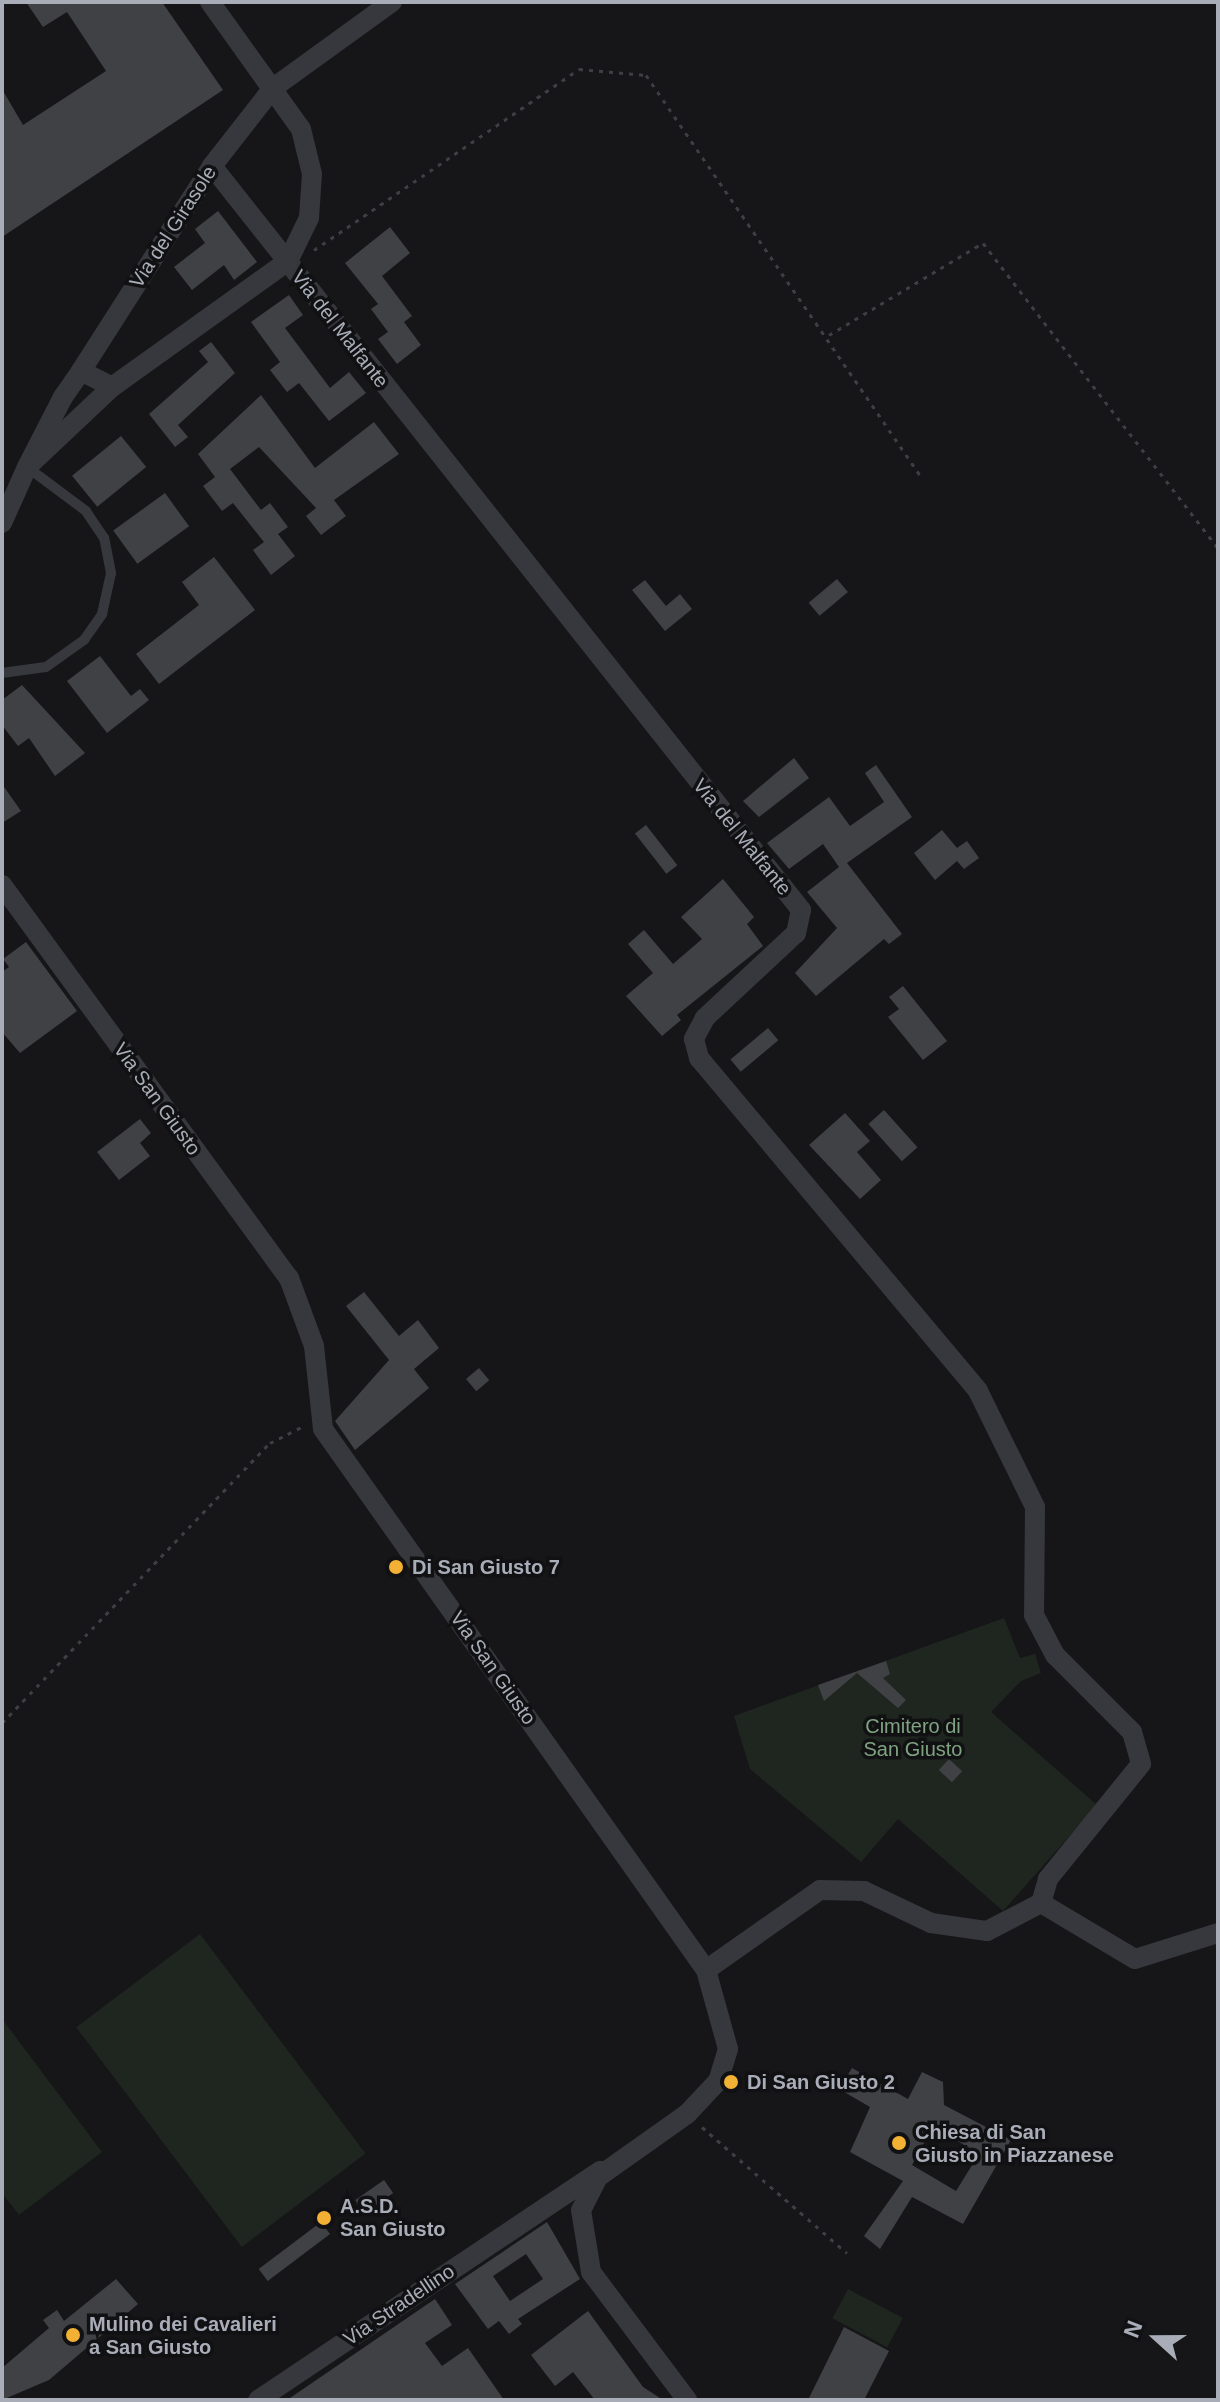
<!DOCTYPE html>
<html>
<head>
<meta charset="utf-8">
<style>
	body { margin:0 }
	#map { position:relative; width:1220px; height:2402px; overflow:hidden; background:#161618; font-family:Arial,sans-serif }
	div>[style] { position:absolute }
	.green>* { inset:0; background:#1e261f; transform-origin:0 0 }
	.building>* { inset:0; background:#404145; transform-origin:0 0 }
	.path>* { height:3px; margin-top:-1.5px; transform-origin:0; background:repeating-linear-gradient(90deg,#3d3f44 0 4px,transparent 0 10px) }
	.lane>* { height:10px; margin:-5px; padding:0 5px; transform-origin:5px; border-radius:5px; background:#37383d }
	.street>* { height:20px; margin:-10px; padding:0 10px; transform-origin:10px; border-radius:10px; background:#37383d }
	.dots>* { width:22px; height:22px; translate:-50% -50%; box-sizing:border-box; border:4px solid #111113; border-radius:50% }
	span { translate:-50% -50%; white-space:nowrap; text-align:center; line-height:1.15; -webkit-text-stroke:7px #111113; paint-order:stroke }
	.street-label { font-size:20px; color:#a8adb8 }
	.poi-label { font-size:20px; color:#a8adb8; font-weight:700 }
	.left { translate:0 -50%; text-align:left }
	.park-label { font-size:20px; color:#7fa381 }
	.frame { position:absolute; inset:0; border:4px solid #a8adb8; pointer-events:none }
	.north { position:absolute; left:1116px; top:2298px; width:80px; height:80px; -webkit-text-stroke:6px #111113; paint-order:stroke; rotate:291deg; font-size:22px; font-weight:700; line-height:32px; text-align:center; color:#a8adb8 }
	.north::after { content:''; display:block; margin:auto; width:28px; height:36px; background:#a8adb8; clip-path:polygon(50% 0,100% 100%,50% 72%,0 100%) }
</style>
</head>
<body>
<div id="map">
	<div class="green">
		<i style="clip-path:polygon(1004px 1618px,1020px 1658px,1035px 1654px,1041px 1673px,1021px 1681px,991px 1712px,1097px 1805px,1003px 1911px,898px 1819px,861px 1862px,750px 1769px,734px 1716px)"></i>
		<i style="left:200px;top:1934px;width:275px;height:155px;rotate:53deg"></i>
		<i style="clip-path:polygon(3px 2020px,102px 2152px,19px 2215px,2px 2193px)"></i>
		<i style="left:848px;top:2289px;width:62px;height:33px;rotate:28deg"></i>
	</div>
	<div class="building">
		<i style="clip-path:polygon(26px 2px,162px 2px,223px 90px,2px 237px,2px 89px,23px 125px,106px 71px,67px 12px,43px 27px)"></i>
		<i style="clip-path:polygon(218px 211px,257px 262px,234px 280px,224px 265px,192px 290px,174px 267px,205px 243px,195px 229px)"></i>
		<i style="clip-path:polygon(390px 227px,410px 253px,382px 276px,412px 316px,404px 322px,421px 345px,397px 364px,378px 339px,388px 332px,371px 309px,378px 304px,345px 263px)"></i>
		<i style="clip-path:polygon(289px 295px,303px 315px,285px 328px,330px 388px,349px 372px,366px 393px,329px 421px,299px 383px,287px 392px,270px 370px,280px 362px,251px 322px)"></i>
		<i style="clip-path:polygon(211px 342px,235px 373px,178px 425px,188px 437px,175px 447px,149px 414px,208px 362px,199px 351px)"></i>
		<i style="clip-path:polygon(261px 395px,315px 468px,374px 422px,399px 454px,334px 500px,346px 516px,321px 535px,306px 516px,316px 508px,259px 447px,230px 469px,261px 510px,270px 503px,288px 527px,278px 534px,295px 556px,271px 575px,253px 550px,264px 542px,233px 503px,222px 511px,203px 486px,215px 477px,198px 454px)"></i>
		<i style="left:121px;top:436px;width:40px;height:63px;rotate:51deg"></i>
		<i style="left:165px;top:493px;width:41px;height:64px;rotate:54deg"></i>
		<i style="clip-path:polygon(214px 557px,255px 610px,159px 684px,136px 654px,199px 605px,182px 582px)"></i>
		<i style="left:837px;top:579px;width:17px;height:37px;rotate:50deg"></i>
		<i style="clip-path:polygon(645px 580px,666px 606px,680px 594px,692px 609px,665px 631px,632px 590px)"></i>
		<i style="clip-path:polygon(100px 656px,131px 696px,140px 689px,149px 700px,107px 733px,67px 681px)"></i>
		<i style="clip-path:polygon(22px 685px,85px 753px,55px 776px,29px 738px,18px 746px,2px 725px,2px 700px)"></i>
		<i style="clip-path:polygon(794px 758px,809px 778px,759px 817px,743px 801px)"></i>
		<i style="clip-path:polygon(876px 765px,912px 817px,847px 863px,902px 934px,889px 944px,884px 939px,816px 996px,795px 973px,837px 928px,807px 892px,839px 867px,823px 844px,789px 869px,767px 843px,829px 797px,850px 826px,884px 802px,865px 773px)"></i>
		<i style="clip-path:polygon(2px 784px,21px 811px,2px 823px)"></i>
		<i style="left:646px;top:825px;width:51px;height:14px;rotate:52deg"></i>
		<i style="clip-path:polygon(942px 830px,957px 848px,967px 841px,979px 858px,964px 869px,957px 861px,935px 880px,914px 853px)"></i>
		<i style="clip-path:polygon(723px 879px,754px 917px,747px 924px,763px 946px,677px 1015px,681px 1020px,662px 1036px,626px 996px,653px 973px,628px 944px,644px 930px,673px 964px,702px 939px,681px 917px)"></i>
		<i style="clip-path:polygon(26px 942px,77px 1011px,20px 1053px,2px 1032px,2px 972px,9px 967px,3px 959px)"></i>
		<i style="clip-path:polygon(903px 986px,947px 1041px,923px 1060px,888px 1017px,899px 1009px,889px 997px)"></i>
		<i style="left:768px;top:1028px;width:16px;height:49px;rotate:50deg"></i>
		<i style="left:884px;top:1110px;width:50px;height:21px;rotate:48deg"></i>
		<i style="clip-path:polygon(845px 1113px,870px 1141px,857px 1152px,881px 1180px,860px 1199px,809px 1145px)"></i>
		<i style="clip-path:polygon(140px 1119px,151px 1133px,140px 1143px,150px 1156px,119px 1180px,97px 1152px)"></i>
		<i style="clip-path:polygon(364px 1292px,399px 1336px,418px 1320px,439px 1348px,414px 1369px,429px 1388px,355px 1450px,335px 1421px,389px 1360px,346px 1306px)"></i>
		<i style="left:479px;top:1368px;width:16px;height:17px;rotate:50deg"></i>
		<i style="clip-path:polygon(886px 1661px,890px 1674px,883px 1678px,906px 1700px,898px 1708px,857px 1673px,824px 1701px,818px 1685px)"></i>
		<i style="left:949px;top:1759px;width:18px;height:15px;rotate:43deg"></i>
		<i style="clip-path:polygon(evenodd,852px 2068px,908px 2099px,922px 2072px,943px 2082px,944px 2105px,1011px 2140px,963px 2224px,912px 2197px,880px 2249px,864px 2236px,903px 2181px,850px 2152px,870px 2107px,839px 2089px,852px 2068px,933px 2126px,979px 2154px,956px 2191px,912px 2165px,933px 2126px)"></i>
		<i style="left:384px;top:2180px;width:16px;height:35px;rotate:55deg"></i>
		<i style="left:321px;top:2222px;width:15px;height:78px;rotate:53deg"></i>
		<i style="clip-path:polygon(evenodd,547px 2222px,580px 2279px,518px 2319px,522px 2324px,509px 2334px,499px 2321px,488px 2329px,455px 2284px,547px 2222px,526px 2254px,543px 2279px,510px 2301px,493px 2276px,526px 2254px)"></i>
		<i style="clip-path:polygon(116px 2279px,138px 2304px,49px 2380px,2px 2400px,2px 2368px,49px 2328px,43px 2320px,57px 2310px,64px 2321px)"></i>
		<i style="clip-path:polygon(435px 2299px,452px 2325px,425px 2343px,442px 2366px,468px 2348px,504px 2400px,287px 2400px)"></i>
		<i style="clip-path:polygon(588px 2311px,643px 2387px,663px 2400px,595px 2400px,573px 2372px,555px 2386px,531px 2355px)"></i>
		<i style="clip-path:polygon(844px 2327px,889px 2351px,864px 2400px,808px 2400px)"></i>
	</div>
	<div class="path">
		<i style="left:314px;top:250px;width:321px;rotate:-34.3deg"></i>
		<i style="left:579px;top:69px;width:67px;rotate:5.1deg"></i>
		<i style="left:646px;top:75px;width:488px;rotate:55.6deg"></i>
		<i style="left:829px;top:335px;width:179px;rotate:-30.9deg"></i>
		<i style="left:983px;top:243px;width:385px;rotate:52.4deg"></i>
		<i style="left:2px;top:1723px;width:388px;rotate:-46.3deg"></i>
		<i style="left:270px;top:1443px;width:39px;rotate:-27deg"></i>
		<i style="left:702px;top:2127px;width:192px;rotate:41deg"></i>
	</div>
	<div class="lane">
		<i style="left:2px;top:673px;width:44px;rotate:-7.8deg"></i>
		<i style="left:46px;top:667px;width:47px;rotate:-35.4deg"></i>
		<i style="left:84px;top:640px;width:32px;rotate:-55deg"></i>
		<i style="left:102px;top:614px;width:42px;rotate:-77.6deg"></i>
		<i style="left:111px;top:573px;width:36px;rotate:-101deg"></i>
		<i style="left:104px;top:538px;width:32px;rotate:-124deg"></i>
		<i style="left:86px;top:511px;width:74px;rotate:-143.3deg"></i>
	</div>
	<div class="street">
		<i style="left:210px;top:2px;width:156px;rotate:54.4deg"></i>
		<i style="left:301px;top:129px;width:46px;rotate:76.3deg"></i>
		<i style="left:312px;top:174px;width:44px;rotate:93.9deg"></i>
		<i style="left:309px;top:218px;width:48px;rotate:116deg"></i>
		<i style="left:212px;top:166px;width:949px;rotate:51.63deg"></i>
		<i style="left:801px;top:910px;width:24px;rotate:102deg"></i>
		<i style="left:796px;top:933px;width:125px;rotate:137deg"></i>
		<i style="left:705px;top:1018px;width:24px;rotate:118deg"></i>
		<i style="left:694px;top:1039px;width:20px;rotate:75deg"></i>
		<i style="left:699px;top:1058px;width:434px;rotate:50deg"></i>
		<i style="left:978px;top:1391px;width:129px;rotate:63.8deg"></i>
		<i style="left:1035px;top:1507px;width:108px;rotate:90.5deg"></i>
		<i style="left:1034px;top:1615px;width:45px;rotate:62.3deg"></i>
		<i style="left:1055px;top:1655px;width:109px;rotate:45deg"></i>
		<i style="left:1132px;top:1732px;width:33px;rotate:74deg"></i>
		<i style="left:1141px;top:1764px;width:148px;rotate:129deg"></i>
		<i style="left:1048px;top:1879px;width:25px;rotate:106deg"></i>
		<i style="left:81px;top:371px;width:243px;rotate:-57.4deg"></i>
		<i style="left:212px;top:166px;width:99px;rotate:-52deg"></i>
		<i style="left:273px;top:88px;width:147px;rotate:-35.9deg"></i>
		<i style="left:112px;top:387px;width:216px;rotate:-35.6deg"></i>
		<i style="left:2px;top:523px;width:61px;rotate:-65.9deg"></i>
		<i style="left:27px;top:467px;width:79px;rotate:-62.8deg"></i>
		<i style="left:63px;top:397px;width:32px;rotate:-55deg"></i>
		<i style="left:81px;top:371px;width:35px;rotate:27deg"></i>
		<i style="left:112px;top:387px;width:117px;rotate:136.7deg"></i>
		<i style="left:2px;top:885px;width:487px;rotate:53.9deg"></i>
		<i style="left:289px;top:1278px;width:72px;rotate:69.8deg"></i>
		<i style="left:314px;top:1346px;width:83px;rotate:83.8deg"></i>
		<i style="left:323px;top:1429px;width:663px;rotate:54.7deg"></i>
		<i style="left:706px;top:1970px;width:82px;rotate:74.4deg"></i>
		<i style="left:728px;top:2049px;width:34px;rotate:107deg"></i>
		<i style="left:718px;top:2081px;width:45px;rotate:133.2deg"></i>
		<i style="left:687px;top:2114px;width:109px;rotate:144.7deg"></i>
		<i style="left:598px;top:2177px;width:37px;rotate:117deg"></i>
		<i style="left:581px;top:2210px;width:63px;rotate:80.8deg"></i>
		<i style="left:591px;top:2272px;width:160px;rotate:53.1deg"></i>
		<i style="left:1041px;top:1903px;width:109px;rotate:30.8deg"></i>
		<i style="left:1135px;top:1959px;width:87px;rotate:-17.4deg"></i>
		<i style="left:706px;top:1970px;width:139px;rotate:-35.1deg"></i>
		<i style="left:820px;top:1890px;width:44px;rotate:1.3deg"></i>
		<i style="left:864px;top:1891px;width:74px;rotate:25.5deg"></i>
		<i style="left:931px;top:1923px;width:57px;rotate:8.1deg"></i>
		<i style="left:987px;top:1931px;width:61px;rotate:-27.4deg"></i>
		<i style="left:258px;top:2400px;width:412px;rotate:-33.8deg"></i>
	</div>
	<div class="dots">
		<i style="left:396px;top:1567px;background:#f2b134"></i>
		<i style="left:731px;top:2082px;background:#f2b134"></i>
		<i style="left:899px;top:2143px;background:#f2b134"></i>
		<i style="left:324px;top:2218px;background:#f2b134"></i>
		<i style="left:73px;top:2335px;background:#f2b134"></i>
	</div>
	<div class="street-label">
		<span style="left:173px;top:227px;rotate:-57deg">Via del Girasole</span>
		<span style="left:340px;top:329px;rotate:52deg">Via del Malfante</span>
		<span style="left:742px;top:837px;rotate:51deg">Via del Malfante</span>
		<span style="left:157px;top:1099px;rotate:54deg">Via San Giusto</span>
		<span style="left:493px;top:1668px;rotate:55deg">Via San Giusto</span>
		<span style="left:399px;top:2305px;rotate:-34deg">Via Stradellino</span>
	</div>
	<div class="poi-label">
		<span class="left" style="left:412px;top:1567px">Di San Giusto 7</span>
		<span class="left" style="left:747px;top:2082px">Di San Giusto 2</span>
		<span class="left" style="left:915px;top:2144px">Chiesa di San<br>Giusto in Piazzanese</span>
		<span class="left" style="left:340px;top:2218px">A.S.D.<br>San Giusto</span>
		<span class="left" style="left:89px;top:2336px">Mulino dei Cavalieri<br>a San Giusto</span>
	</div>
	<div class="park-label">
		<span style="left:913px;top:1738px">Cimitero di<br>San Giusto</span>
	</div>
	<div class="frame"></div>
	<div class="north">N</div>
</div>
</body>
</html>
